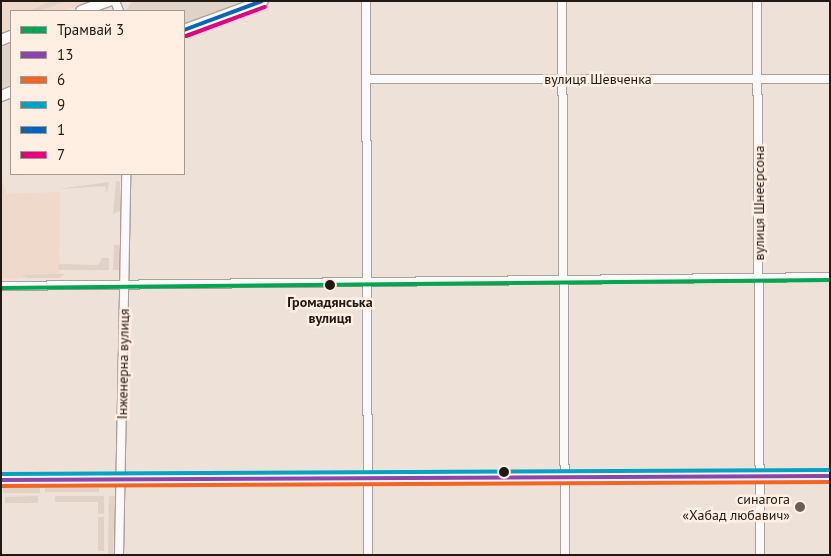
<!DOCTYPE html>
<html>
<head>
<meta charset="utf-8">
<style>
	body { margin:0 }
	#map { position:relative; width:831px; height:556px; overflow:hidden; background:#ede1d8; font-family:"PT Sans",sans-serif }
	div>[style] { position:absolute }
	.built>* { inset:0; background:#eed9ca }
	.green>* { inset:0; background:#e0d2c6; transform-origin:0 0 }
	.roads { filter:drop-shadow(1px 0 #aaa19a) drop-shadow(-1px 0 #aaa19a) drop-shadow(0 1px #aaa19a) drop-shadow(0 -1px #aaa19a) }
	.street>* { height:8px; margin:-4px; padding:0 4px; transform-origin:4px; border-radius:4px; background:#fcfaf9 }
	.secondary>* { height:10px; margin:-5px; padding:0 5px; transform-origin:5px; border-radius:5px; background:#fcfaf9 }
	.primary>* { height:11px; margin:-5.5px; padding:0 5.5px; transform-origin:5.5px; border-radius:5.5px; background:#fcfaf9 }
	.bus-1>* { height:4px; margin:-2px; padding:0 2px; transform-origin:2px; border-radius:2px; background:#8e44ad }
	.bus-2>* { height:4px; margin:-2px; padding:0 2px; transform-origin:2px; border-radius:2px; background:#f26522 }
	.bus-3>* { height:4px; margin:-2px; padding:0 2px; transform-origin:2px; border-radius:2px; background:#02a2c5 }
	.bus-4>* { height:4px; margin:-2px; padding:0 2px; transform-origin:2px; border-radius:2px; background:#0065bd }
	.bus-5>* { height:4px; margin:-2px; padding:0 2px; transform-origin:2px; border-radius:2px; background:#e5007d }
	.tram-1>* { height:4px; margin:-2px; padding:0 2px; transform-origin:2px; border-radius:2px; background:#00a651 }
	.dots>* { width:14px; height:14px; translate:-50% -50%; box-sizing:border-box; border:2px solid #ffeee2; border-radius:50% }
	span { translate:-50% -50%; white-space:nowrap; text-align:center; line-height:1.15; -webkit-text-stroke:5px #ffeee2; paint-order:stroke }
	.street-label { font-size:14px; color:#211914 }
	.stop-label { font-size:14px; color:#211914; font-weight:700 }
	.poi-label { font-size:14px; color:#211914 }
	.right { translate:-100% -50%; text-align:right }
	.frame { position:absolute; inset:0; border:2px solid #211914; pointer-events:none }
	.legend { position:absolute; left:10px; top:10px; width:175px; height:165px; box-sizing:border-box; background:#ffeee2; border:1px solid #a69990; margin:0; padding:6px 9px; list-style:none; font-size:15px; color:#211914 }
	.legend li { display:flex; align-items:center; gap:10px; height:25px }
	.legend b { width:25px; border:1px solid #a69990 }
</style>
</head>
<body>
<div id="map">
	<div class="built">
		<i style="clip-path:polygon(1px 1px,92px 1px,64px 11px,11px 11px,11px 30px,1px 34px)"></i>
		<i style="clip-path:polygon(1px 178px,7px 194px,60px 192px,59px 278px,1px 278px)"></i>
	</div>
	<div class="green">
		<i style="clip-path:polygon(51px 1px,67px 1px,39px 11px,29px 11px)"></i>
		<i style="clip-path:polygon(132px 1px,246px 1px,184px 24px,184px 11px,126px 11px)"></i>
		<i style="clip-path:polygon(11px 44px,11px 85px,1px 89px,1px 47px)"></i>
		<i style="clip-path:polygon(116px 181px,120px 182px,120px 211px,113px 214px)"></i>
		<i style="clip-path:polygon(109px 182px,107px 194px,105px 186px,58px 189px)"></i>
		<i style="clip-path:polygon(114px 245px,119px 245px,119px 270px,113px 270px)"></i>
		<i style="clip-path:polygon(102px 258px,109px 258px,109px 270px,59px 270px,59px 264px,98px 265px)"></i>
		<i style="clip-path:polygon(65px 274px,59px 278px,27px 278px,22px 275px)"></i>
		<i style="left:3px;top:488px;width:37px;height:5px"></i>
		<i style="left:45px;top:488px;width:54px;height:4px"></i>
		<i style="clip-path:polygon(38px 496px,38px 503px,5px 503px,5px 497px)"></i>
		<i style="clip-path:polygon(55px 496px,104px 496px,104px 514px,98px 514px,98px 502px,55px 502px)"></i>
		<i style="clip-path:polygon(109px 496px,115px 496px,113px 555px,108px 555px)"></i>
		<i style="left:98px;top:517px;width:6px;height:34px"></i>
	</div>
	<div class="roads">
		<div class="street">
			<i style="left:115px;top:1px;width:11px;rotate:68deg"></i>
			<i style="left:366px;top:1px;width:554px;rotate:89.79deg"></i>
			<i style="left:562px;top:1px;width:554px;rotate:89.69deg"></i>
			<i style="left:757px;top:1px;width:554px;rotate:89.69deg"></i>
			<i style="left:366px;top:79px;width:464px"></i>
			<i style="left:1px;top:286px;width:829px;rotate:-0.62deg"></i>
			<i style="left:119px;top:555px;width:381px;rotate:-88.9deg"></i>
		</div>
		<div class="secondary">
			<i style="left:81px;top:11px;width:30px;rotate:-20deg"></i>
			<i style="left:184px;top:30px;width:84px;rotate:-20.2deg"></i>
			<i style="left:1px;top:40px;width:11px;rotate:-22deg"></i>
			<i style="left:1px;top:96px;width:11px;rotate:-22deg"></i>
		</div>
		<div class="primary">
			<i style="left:1px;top:480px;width:829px;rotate:-0.28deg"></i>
		</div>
	</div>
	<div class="bus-1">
		<i style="left:1px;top:480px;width:829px;rotate:-0.28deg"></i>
	</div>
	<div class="bus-2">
		<i style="left:1px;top:486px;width:829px;rotate:-0.28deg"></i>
	</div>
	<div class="bus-3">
		<i style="left:1px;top:474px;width:829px;rotate:-0.28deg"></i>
	</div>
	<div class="bus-4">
		<i style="left:184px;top:30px;width:83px;rotate:-20.4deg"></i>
	</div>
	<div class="bus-5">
		<i style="left:186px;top:36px;width:84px;rotate:-20.2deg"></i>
	</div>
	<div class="tram-1">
		<i style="left:1px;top:288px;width:829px;rotate:-0.55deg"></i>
	</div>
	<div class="dots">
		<i style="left:330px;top:285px;background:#211914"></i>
		<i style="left:504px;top:472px;background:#211914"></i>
		<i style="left:800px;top:507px;background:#685f59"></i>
	</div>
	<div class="street-label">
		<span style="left:598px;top:79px">вулиця Шевченка</span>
		<span style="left:759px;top:203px;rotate:-90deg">вулиця Шнеєрсона</span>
		<span style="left:123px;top:364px;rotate:-89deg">Інженерна вулиця</span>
	</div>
	<div class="stop-label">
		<span style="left:330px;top:310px">Громадянська<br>вулиця</span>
	</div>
	<div class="poi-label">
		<span class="right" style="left:790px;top:507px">синагога<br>«Хабад любавич»</span>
	</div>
	<div class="frame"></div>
	<ul class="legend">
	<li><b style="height:6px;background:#00a651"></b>Трамвай 3</li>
	<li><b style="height:6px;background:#8e44ad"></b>13</li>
	<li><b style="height:6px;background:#f26522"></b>6</li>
	<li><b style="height:6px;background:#02a2c5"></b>9</li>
	<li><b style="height:6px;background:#0065bd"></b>1</li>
	<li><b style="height:6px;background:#e5007d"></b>7</li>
	</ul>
</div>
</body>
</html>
